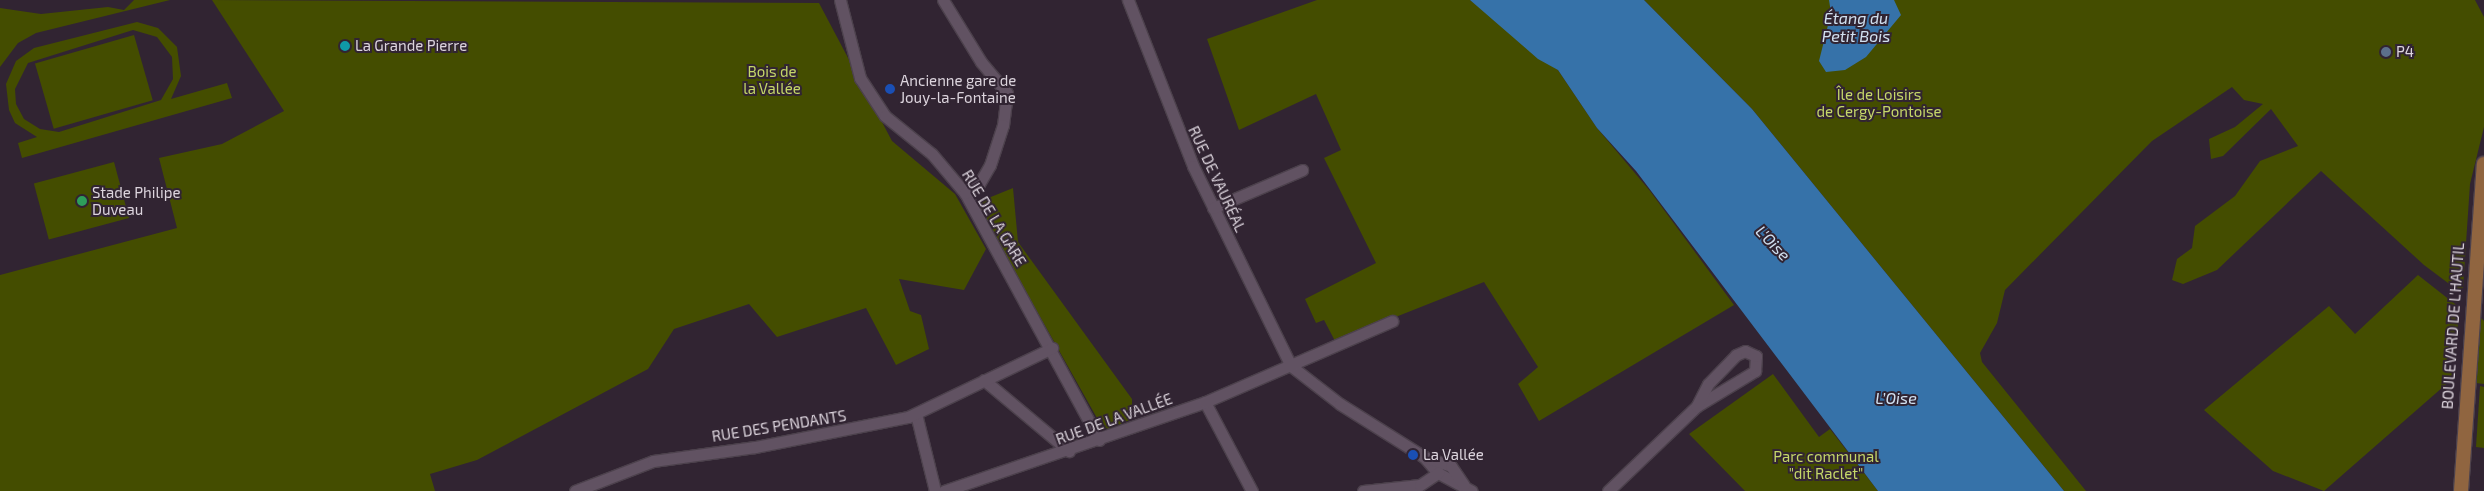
<!DOCTYPE html>
<html>
<head>
<meta charset="utf-8">
<style>
	body { margin:0 }
	#map { position:relative; width:2484px; height:491px; overflow:hidden; background:#312432; font-family:"Exo 2",sans-serif }
	div>[style] { position:absolute }
	.green>* { inset:0; background:#444d00; transform-origin:0 0 }
	.water>* { inset:0; background:#3672a9 }
	.roads { filter:drop-shadow(1px 0 #4c414c) drop-shadow(-1px 0 #4c414c) drop-shadow(0 1px #4c414c) drop-shadow(0 -1px #4c414c) }
	.minor>* { height:11px; margin:-5.5px; padding:0 5.5px; transform-origin:5.5px; border-radius:5.5px; background:#615262 }
	.major>* { height:14px; margin:-7px; padding:0 7px; transform-origin:7px; border-radius:7px; background:#906540 }
	.dots>* { width:14px; height:14px; translate:-50% -50%; box-sizing:border-box; border:2px solid #312432; border-radius:50% }
	span { translate:-50% -50%; white-space:nowrap; text-align:center; line-height:1.15; -webkit-text-stroke:4px #312432; paint-order:stroke }
	.poi-label { font-size:15px; color:#dcd4dd }
	.left { translate:0 -50%; text-align:left }
	.park-label { font-size:15px; color:#c5d769 }
	.street-label { font-size:15px; color:#dcd4dd }
	.water-label { font-size:16px; color:#d1e0f0; font-style:italic }
</style>
</head>
<body>
<div id="map">
	<div class="green">
		<i style="clip-path:polygon(134px 0,170px 0,36px 33px,18px 43px,0 67px,0 8px,41px 14px,108px 7px,124px 10px)"></i>
		<i style="clip-path:polygon(212px 0,819px 3px,892px 141px,955px 194px,986px 249px,964px 290px,899px 279px,910px 311px,921px 315px,929px 349px,896px 365px,866px 308px,777px 337px,749px 304px,674px 329px,648px 369px,477px 460px,430px 474px,435px 491px,0 491px,0 275px,177px 228px,159px 158px,222px 144px,284px 111px)"></i>
		<i style="clip-path:polygon(1317px 0,1470px 0,1558px 70px,1597px 128px,1650px 191px,1734px 305px,1539px 421px,1518px 384px,1538px 367px,1484px 282px,1335px 341px,1324px 320px,1316px 323px,1305px 299px,1376px 263px,1324px 158px,1341px 150px,1316px 94px,1239px 130px,1207px 39px)"></i>
		<i style="clip-path:polygon(1644px 0,2475px 0,2484px 17px,2484px 127px,2470px 184px,2463px 288px,2460px 292px,2424px 265px,2321px 171px,2217px 270px,2183px 284px,2172px 280px,2177px 259px,2192px 248px,2195px 226px,2235px 196px,2260px 161px,2298px 146px,2271px 109px,2223px 156px,2211px 159px,2209px 139px,2235px 127px,2263px 104px,2244px 100px,2232px 87px,2152px 141px,2005px 290px,1997px 323px,1980px 353px,1982px 362px,2086px 491px,2064px 491px,1752px 109px)"></i>
		<i style="clip-path:polygon(evenodd,137px 22px,158px 28px,177px 47px,181px 76px,171px 99px,227px 83px,232px 98px,22px 158px,18px 143px,37px 137px,15px 123px,9px 110px,6px 84px,16px 61px,34px 48px,137px 22px,133px 30px,157px 37px,172px 57px,173px 79px,161px 100px,59px 132px,40px 129px,24px 119px,16px 104px,15px 89px,28px 63px,133px 30px)"></i>
		<i style="left:134px;top:35px;width:68px;height:103px;rotate:74deg"></i>
		<i style="left:114px;top:162px;width:58px;height:83px;rotate:75deg"></i>
		<i style="clip-path:polygon(1013px 188px,1018px 242px,1132px 399px,1132px 419px,1109px 429px,1102px 427px,976px 203px)"></i>
		<i style="clip-path:polygon(2418px 275px,2460px 308px,2451px 380px,2324px 491px,2273px 471px,2204px 410px,2329px 306px,2355px 334px)"></i>
		<i style="clip-path:polygon(2481px 318px,2484px 321px,2484px 384px,2476px 383px)"></i>
		<i style="clip-path:polygon(1773px 374px,1819px 437px,1830px 429px,1878px 491px,1745px 491px,1689px 434px)"></i>
		<i style="clip-path:polygon(2480px 386px,2484px 387px,2484px 448px,2476px 447px)"></i>
	</div>
	<div class="water">
		<i style="clip-path:polygon(1470px 0,1644px 0,1752px 109px,2064px 491px,1878px 491px,1636px 171px,1597px 128px,1558px 70px,1538px 59px)"></i>
		<i style="clip-path:polygon(1829px 0,1894px 0,1901px 15px,1866px 57px,1845px 70px,1826px 72px,1819px 61px,1831px 13px)"></i>
	</div>
	<div class="roads">
		<div class="minor">
			<i style="left:840px;top:0;width:81px;rotate:75.6deg"></i>
			<i style="left:860px;top:78px;width:45px;rotate:56.7deg"></i>
			<i style="left:885px;top:116px;width:60px;rotate:39deg"></i>
			<i style="left:932px;top:154px;width:51px;rotate:49.8deg"></i>
			<i style="left:965px;top:193px;width:281px;rotate:61.5deg"></i>
			<i style="left:943px;top:0;width:73px;rotate:58.5deg"></i>
			<i style="left:981px;top:62px;width:40px;rotate:50deg"></i>
			<i style="left:1007px;top:93px;width:32px;rotate:97deg"></i>
			<i style="left:1003px;top:125px;width:42px;rotate:108deg"></i>
			<i style="left:990px;top:165px;width:24px;rotate:120deg"></i>
			<i style="left:978px;top:186px;width:15px;rotate:152deg"></i>
			<i style="left:1128px;top:0;width:178px;rotate:68.6deg"></i>
			<i style="left:1193px;top:166px;width:223px;rotate:63.9deg"></i>
			<i style="left:1291px;top:366px;width:62px;rotate:37.8deg"></i>
			<i style="left:1340px;top:404px;width:99px;rotate:32.2deg"></i>
			<i style="left:1424px;top:457px;width:21px;rotate:49deg"></i>
			<i style="left:1438px;top:473px;width:38px;rotate:28deg"></i>
			<i style="left:1213px;top:208px;width:97px;rotate:-23.1deg"></i>
			<i style="left:984px;top:380px;width:111px;rotate:39.9deg"></i>
			<i style="left:1205px;top:402px;width:101px;rotate:62.2deg"></i>
			<i style="left:916px;top:414px;width:79px;rotate:76.1deg"></i>
			<i style="left:1424px;top:457px;width:28px;rotate:18deg"></i>
			<i style="left:1451px;top:466px;width:23px;rotate:56deg"></i>
			<i style="left:575px;top:491px;width:84px;rotate:-21deg"></i>
			<i style="left:653px;top:461px;width:103px;rotate:-7.8deg"></i>
			<i style="left:755px;top:447px;width:156px;rotate:-11.1deg"></i>
			<i style="left:908px;top:417px;width:160px;rotate:-25.6deg"></i>
			<i style="left:944px;top:491px;width:276px;rotate:-18.8deg"></i>
			<i style="left:1205px;top:402px;width:204px;rotate:-23.4deg"></i>
			<i style="left:1363px;top:491px;width:57px;rotate:-6deg"></i>
			<i style="left:1420px;top:485px;width:22px;rotate:-34deg"></i>
			<i style="left:1608px;top:491px;width:123px;rotate:-43.7deg"></i>
			<i style="left:1697px;top:406px;width:68px;rotate:-31.1deg"></i>
			<i style="left:1755px;top:371px;width:15px;rotate:-86deg"></i>
			<i style="left:1756px;top:356px;width:12px;rotate:-156deg"></i>
			<i style="left:1745px;top:351px;width:10px;rotate:156deg"></i>
			<i style="left:1736px;top:355px;width:40px;rotate:134deg"></i>
			<i style="left:1708px;top:384px;width:25px;rotate:117deg"></i>
		</div>
		<div class="major">
			<i style="left:2461px;top:491px;width:328px;rotate:-86deg"></i>
		</div>
	</div>
	<div class="dots">
		<i style="left:345px;top:46px;background:#0f9aa8"></i>
		<i style="left:2386px;top:52px;background:#5c6f8a"></i>
		<i style="left:890px;top:89px;background:#1a4fb4"></i>
		<i style="left:82px;top:201px;background:#2e9e5b"></i>
		<i style="left:1413px;top:455px;background:#1a4fb4"></i>
	</div>
	<div class="poi-label">
		<span class="left" style="left:355px;top:46px">La Grande Pierre</span>
		<span class="left" style="left:2396px;top:52px">P4</span>
		<span class="left" style="left:900px;top:89px">Ancienne gare de<br>Jouy-la-Fontaine</span>
		<span class="left" style="left:92px;top:201px">Stade Philipe<br>Duveau</span>
		<span class="left" style="left:1423px;top:455px">La Vallée</span>
	</div>
	<div class="park-label">
		<span style="left:772px;top:80px">Bois de<br>la Vallée</span>
		<span style="left:1879px;top:103px">Île de Loisirs<br>de Cergy-Pontoise</span>
		<span style="left:1826px;top:465px">Parc communal<br>"dit Raclet"</span>
	</div>
	<div class="street-label">
		<span style="left:1217px;top:179px;rotate:65deg">RUE DE VAURÉAL</span>
		<span style="left:994px;top:218px;rotate:59deg">RUE DE LA GARE</span>
		<span style="left:2453px;top:326px;rotate:-86deg">BOULEVARD DE L'HAUTIL</span>
		<span style="left:1114px;top:419px;rotate:-20deg">RUE DE LA VALLÉE</span>
		<span style="left:779px;top:426px;rotate:-9deg">RUE DES PENDANTS</span>
	</div>
	<div class="water-label">
		<span style="left:1856px;top:27px">Étang du<br>Petit Bois</span>
		<span style="left:1773px;top:243px;rotate:46deg">L'Oise</span>
		<span style="left:1896px;top:398px">L’Oise</span>
	</div>
</div>
</body>
</html>
